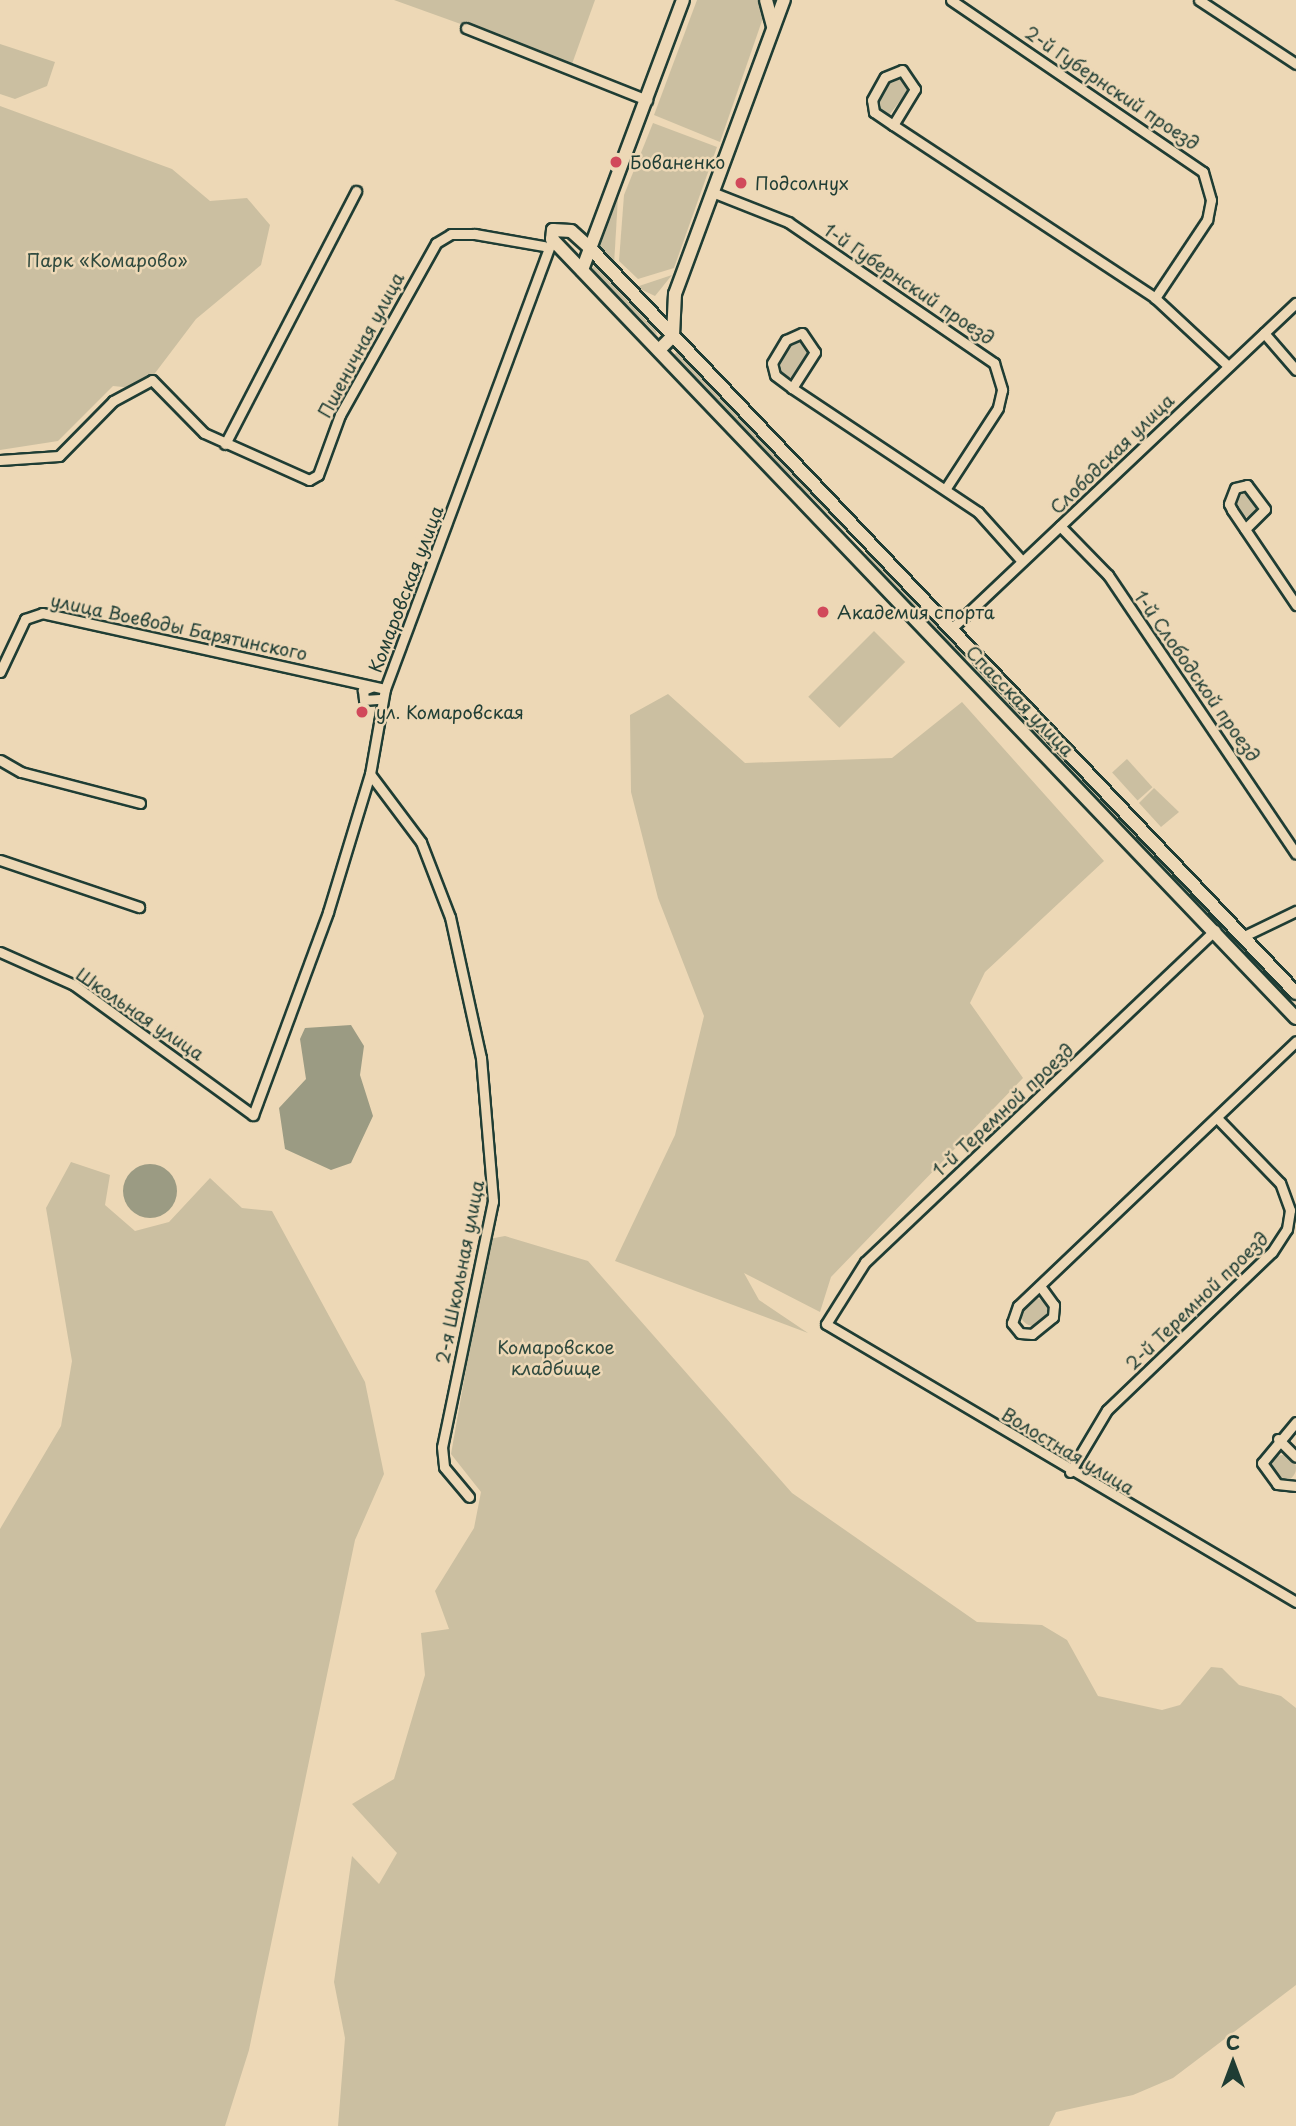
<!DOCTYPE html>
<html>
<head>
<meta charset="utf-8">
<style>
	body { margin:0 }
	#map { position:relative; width:1296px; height:2126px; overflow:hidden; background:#edd8b6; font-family:"Playpen Sans",sans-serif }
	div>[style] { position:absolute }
	.green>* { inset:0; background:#cbbfa1; transform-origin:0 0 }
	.round { border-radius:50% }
	.water>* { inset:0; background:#9b9b83 }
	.roads { filter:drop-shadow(2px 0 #1f3d34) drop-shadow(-2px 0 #1f3d34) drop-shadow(0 2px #1f3d34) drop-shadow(0 -2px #1f3d34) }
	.street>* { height:9px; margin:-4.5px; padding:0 4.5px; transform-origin:4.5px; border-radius:4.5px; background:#edd8b6 }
	.secondary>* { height:12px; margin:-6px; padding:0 6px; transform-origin:6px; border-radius:6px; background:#edd8b6 }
	.dots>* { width:19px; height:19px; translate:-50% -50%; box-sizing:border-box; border:4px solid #edd8b6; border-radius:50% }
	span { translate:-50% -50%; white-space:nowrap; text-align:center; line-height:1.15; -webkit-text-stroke:5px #edd8b6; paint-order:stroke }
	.street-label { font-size:18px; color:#1f3d34 }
	.poi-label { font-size:18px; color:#1f3d34 }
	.left { translate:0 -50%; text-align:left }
	.park-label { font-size:18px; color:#304a3f }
	.north { position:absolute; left:1198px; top:2028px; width:70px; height:70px; -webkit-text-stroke:5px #edd8b6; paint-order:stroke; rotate:0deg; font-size:19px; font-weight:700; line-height:28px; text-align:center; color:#1f3d34 }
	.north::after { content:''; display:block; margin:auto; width:24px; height:32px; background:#1f3d34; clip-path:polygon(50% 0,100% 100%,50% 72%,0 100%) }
</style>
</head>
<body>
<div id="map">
	<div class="green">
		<i style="clip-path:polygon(394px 0,595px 0,572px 64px)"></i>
		<i style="clip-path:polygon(697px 0,760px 0,765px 12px,720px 142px,654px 115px)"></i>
		<i style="clip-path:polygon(0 44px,55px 62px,47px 86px,15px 99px,0 94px)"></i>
		<i style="clip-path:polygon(903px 74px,910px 88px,887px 118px,877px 104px,891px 79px)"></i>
		<i style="clip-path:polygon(0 106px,172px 169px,210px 201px,247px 198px,270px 225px,261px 265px,196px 319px,143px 389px,113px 386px,58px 441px,0 450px)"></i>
		<i style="clip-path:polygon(653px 123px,717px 147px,674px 268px,638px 279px,619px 261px,624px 195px)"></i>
		<i style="clip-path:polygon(618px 197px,614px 265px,600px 246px)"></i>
		<i style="clip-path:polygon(595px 266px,656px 331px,657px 335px,591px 269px)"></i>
		<i style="clip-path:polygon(672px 275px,655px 296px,636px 287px)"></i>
		<i style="clip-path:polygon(803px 336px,809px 351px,794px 377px,780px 378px,777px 367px,791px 341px)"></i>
		<i style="clip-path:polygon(677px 352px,849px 533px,849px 535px,673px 356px)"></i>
		<i class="round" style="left:1232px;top:491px;width:26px;height:26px"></i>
		<i style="left:867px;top:553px;width:76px;height:6px;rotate:46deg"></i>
		<i style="clip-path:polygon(924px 612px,968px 658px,964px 662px,919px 617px)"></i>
		<i style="left:874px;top:631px;width:44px;height:93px;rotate:45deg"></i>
		<i style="left:973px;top:663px;width:354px;height:6px;rotate:46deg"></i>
		<i style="clip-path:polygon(668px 694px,745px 763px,892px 758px,962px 702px,1104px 861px,985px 972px,970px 1003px,1023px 1078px,831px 1277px,820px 1312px,744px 1273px,759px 1300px,808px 1333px,615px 1261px,675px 1135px,704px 1016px,658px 898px,631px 792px,630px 715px)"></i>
		<i style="left:1127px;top:759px;width:38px;height:20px;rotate:48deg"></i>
		<i style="clip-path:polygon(1154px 788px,1179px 812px,1161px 827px,1139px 803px)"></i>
		<i style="clip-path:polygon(71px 1162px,110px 1175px,105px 1205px,135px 1231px,169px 1222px,210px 1178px,242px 1208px,272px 1211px,365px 1382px,384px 1474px,355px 1540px,249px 2050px,225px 2126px,0 2126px,0 1529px,61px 1426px,72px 1361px,46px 1208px)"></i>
		<i style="clip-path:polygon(505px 1236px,588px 1261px,792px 1493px,977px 1622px,1042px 1625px,1067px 1640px,1098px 1696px,1162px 1710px,1180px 1705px,1211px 1667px,1222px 1668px,1239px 1685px,1281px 1696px,1296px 1708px,1296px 1985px,1173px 2078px,1133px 2095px,1056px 2112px,1049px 2126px,338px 2126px,345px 2038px,334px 1982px,352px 1856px,379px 1884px,397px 1853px,352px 1804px,394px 1779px,425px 1675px,421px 1633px,449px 1629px,435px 1591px,474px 1528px,481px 1492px,451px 1454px,489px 1239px)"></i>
		<i class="round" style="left:1020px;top:1298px;width:28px;height:28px"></i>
		<i class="round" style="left:1270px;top:1455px;width:26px;height:26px"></i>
	</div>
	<div class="water">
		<i style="clip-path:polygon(351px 1025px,364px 1046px,360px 1075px,373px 1116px,351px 1163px,331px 1170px,285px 1149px,279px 1108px,306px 1079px,300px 1039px,305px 1028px)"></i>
		<i class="round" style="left:123px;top:1164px;width:54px;height:54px"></i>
	</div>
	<div class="roads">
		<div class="street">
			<i style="left:951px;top:0;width:305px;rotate:34.3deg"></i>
			<i style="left:1203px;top:172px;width:29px;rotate:74deg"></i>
			<i style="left:1211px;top:200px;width:20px;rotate:101deg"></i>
			<i style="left:1207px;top:220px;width:94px;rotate:123.7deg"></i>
			<i style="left:1199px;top:0;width:116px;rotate:33.4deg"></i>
			<i style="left:466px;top:28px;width:195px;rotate:21.7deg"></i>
			<i style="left:893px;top:125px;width:23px;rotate:-146deg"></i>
			<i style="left:874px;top:112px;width:12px;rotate:-99deg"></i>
			<i style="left:872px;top:100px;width:26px;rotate:-61deg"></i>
			<i style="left:885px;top:77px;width:18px;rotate:-22deg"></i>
			<i style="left:902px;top:70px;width:23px;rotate:56deg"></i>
			<i style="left:915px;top:89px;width:42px;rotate:121.4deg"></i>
			<i style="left:893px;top:125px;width:314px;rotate:33.4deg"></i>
			<i style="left:1155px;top:298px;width:98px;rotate:42.9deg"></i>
			<i style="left:712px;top:192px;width:82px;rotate:21.5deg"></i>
			<i style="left:788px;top:222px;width:250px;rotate:34.4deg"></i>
			<i style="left:994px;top:363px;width:28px;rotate:73deg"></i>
			<i style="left:1002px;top:390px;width:18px;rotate:103deg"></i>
			<i style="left:998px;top:408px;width:95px;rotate:123deg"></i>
			<i style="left:1264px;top:333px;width:49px;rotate:49.1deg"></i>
			<i style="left:792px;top:388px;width:21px;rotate:-143deg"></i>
			<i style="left:775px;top:375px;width:12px;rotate:-104deg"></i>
			<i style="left:772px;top:363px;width:27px;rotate:-59deg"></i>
			<i style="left:786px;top:340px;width:17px;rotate:-24deg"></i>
			<i style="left:802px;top:333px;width:23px;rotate:56deg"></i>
			<i style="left:815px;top:352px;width:43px;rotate:122.6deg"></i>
			<i style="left:792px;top:388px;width:224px;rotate:33.7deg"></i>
			<i style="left:978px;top:512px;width:66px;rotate:48.1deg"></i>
			<i style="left:225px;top:444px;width:285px;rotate:-62.6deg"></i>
			<i style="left:0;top:460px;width:59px;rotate:-3.9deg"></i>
			<i style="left:59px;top:456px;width:77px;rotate:-45.5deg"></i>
			<i style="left:113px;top:401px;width:44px;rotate:-28.3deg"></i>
			<i style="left:152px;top:380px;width:74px;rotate:45.5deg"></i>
			<i style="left:204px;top:433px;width:115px;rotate:24.1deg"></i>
			<i style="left:309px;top:480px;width:10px;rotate:-29deg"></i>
			<i style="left:318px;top:475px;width:64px;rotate:-69.9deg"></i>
			<i style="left:340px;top:415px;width:197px;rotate:-60.8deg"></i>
			<i style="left:436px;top:243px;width:17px;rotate:-31deg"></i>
			<i style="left:451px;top:234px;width:24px"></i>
			<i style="left:475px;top:234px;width:70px;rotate:9.9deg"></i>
			<i style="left:1060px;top:526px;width:69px;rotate:45.6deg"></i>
			<i style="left:1108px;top:575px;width:336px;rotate:56deg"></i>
			<i style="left:1245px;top:529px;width:28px;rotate:-45deg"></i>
			<i style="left:1265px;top:509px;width:30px;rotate:-127deg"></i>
			<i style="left:1247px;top:485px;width:12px;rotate:166deg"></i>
			<i style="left:1235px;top:488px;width:17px;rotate:111deg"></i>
			<i style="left:1229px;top:504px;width:7px;rotate:63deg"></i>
			<i style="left:1232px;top:510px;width:115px;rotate:56deg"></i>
			<i style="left:951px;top:629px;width:475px;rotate:-43.4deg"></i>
			<i style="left:0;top:672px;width:59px;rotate:-64.7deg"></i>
			<i style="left:25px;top:619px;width:18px;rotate:-19deg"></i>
			<i style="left:42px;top:613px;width:351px;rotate:12.5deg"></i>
			<i style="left:371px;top:687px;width:9px;rotate:159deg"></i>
			<i style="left:363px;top:690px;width:10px;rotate:84deg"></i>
			<i style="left:364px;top:700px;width:16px;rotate:-4deg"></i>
			<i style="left:0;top:760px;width:24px;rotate:30deg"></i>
			<i style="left:21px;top:772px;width:123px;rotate:14.6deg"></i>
			<i style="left:370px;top:774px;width:85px;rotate:53.1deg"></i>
			<i style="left:421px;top:842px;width:80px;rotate:68.9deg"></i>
			<i style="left:450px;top:917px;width:144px;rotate:77.6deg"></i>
			<i style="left:481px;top:1058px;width:144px;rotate:85.2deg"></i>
			<i style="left:493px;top:1201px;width:251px;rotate:101.7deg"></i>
			<i style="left:442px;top:1447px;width:20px;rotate:84deg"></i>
			<i style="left:444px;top:1467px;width:39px;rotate:50deg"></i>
			<i style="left:0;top:860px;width:147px;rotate:18.7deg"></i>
			<i style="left:1215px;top:930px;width:482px;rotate:136.5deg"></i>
			<i style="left:865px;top:1262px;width:73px;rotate:122.2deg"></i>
			<i style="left:826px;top:1324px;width:546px;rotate:30.6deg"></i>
			<i style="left:1244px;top:936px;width:58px;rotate:-25.7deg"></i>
			<i style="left:0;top:952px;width:81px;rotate:24deg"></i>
			<i style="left:74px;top:985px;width:221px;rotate:36deg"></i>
			<i style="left:253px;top:1115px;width:216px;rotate:-69.7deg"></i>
			<i style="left:328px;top:912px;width:144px;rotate:-73.1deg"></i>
			<i style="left:370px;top:774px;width:86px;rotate:-80deg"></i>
			<i style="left:385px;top:689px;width:480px;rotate:-69.6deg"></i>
			<i style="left:1040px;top:1286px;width:24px;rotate:54deg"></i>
			<i style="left:1054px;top:1305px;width:12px;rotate:95deg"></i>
			<i style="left:1053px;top:1317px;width:27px;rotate:141deg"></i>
			<i style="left:1032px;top:1334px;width:12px;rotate:-175deg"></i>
			<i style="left:1020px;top:1333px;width:13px;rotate:-129deg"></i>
			<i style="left:1012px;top:1323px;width:18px;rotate:-71deg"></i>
			<i style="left:1018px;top:1306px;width:384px;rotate:-43.6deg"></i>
			<i style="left:1296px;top:1422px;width:53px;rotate:129.7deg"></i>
			<i style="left:1262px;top:1463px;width:26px;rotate:54deg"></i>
			<i style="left:1277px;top:1484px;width:19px;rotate:6deg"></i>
			<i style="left:1278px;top:1439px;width:25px;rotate:45deg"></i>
			<i style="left:1070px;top:1472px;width:72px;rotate:-59.2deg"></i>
			<i style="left:1107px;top:1410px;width:228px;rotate:-43.8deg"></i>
			<i style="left:1272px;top:1252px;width:27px;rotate:-57deg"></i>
			<i style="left:1287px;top:1229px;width:19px;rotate:-81deg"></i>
			<i style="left:1290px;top:1210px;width:29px;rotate:-110deg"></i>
			<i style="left:1280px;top:1183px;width:91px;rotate:-134.1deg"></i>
		</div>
		<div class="secondary">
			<i style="left:766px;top:0;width:27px;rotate:75deg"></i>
			<i style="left:582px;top:270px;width:288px;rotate:-69.5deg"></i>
			<i style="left:659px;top:350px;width:20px;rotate:-45deg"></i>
			<i style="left:673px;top:336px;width:42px;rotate:-87.3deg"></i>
			<i style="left:675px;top:294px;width:314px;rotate:-69.7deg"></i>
			<i style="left:1296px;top:993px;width:1026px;rotate:-133.46deg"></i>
			<i style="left:590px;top:248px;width:25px;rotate:-138deg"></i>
			<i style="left:571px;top:231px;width:18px;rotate:-177deg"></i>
			<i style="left:553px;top:230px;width:9px;rotate:96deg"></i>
			<i style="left:552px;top:239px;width:1077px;rotate:46.32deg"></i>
		</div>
	</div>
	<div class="dots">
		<i style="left:616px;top:162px;background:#d1495b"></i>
		<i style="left:741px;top:183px;background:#d1495b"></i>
		<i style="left:823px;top:612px;background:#d1495b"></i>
		<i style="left:362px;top:712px;background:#d1495b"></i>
	</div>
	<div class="street-label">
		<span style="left:1112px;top:88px;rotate:34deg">2-й Губернский проезд</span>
		<span style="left:909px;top:284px;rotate:34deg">1-й Губернский проезд</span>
		<span style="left:361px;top:345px;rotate:-62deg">Пшеничная улица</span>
		<span style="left:1112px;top:454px;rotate:-44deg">Слободская улица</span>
		<span style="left:406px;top:589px;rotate:-69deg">Комаровская улица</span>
		<span style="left:179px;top:627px;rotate:12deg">улица Воеводы Барятинского</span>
		<span style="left:1197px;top:676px;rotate:55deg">1-й Слободской проезд</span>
		<span style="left:1020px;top:701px;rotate:46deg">Спасская улица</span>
		<span style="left:140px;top:1014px;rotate:34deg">Школьная улица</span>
		<span style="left:1003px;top:1110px;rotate:-43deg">1-й Теремной проезд</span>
		<span style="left:460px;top:1272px;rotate:-79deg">2-я Школьная улица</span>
		<span style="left:1197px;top:1301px;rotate:-44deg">2-й Теремной проезд</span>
		<span style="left:1068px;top:1451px;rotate:31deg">Волостная улица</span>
	</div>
	<div class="poi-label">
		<span class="left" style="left:630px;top:162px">Бованенко</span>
		<span class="left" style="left:755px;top:183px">Подсолнух</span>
		<span class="left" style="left:837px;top:612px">Академия спорта</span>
		<span class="left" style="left:376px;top:712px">ул. Комаровская</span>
	</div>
	<div class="park-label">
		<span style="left:107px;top:260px">Парк «Комарово»</span>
		<span style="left:556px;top:1358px">Комаровское<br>кладбище</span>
	</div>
	<div class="north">С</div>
</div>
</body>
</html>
